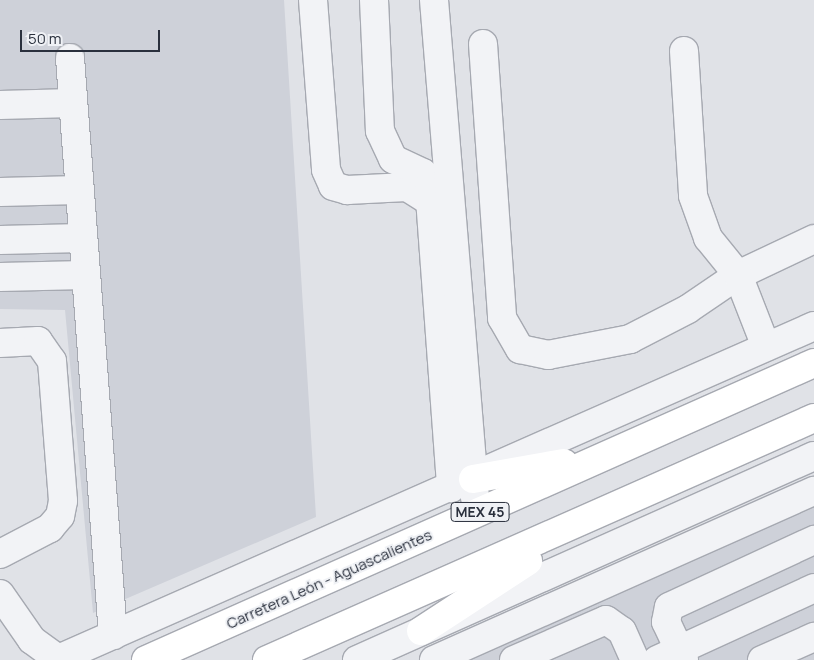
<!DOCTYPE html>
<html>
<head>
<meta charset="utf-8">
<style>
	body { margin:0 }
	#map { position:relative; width:814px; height:660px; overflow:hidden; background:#e0e2e7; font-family:Manrope,sans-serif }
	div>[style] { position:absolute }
	.built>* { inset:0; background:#ced1d9 }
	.roads { filter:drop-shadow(1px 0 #a6a9b1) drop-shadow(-1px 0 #a6a9b1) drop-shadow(0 1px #a6a9b1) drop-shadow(0 -1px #a6a9b1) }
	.minor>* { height:28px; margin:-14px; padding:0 14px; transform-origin:14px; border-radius:14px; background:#f2f3f6 }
	.highway>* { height:28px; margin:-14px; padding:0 14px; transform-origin:14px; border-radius:14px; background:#fff }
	span { translate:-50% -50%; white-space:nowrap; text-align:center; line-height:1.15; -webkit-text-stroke:4px #eff1f5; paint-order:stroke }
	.shield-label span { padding:1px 4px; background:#eff1f5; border:1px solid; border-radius:4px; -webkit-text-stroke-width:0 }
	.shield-label { font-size:14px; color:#2a303d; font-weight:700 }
	.street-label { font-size:15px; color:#2a303d }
	.scale { position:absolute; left:20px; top:30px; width:140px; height:22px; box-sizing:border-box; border:2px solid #2a303d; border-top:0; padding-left:6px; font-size:15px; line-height:18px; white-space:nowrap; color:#2a303d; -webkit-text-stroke:4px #eff1f5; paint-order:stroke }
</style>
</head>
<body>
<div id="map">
	<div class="built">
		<i style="clip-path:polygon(0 0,284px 0,316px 517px,93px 613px,65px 310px,0 309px)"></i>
		<i style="clip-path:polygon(814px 501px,814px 660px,458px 660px)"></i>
	</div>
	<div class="roads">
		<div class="minor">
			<i style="left:313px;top:0;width:170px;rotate:85.6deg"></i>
			<i style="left:326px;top:170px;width:17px;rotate:66deg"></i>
			<i style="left:333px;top:186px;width:15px;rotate:16deg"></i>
			<i style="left:347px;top:190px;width:60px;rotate:-2.9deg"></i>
			<i style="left:407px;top:187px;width:28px;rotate:32deg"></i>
			<i style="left:374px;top:0;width:131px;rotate:87.4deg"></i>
			<i style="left:380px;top:131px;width:31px;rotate:65deg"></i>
			<i style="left:393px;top:159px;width:33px;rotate:25deg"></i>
			<i style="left:423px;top:173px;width:13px;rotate:63deg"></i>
			<i style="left:429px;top:185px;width:304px;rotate:85.8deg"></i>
			<i style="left:434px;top:0;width:499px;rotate:85.3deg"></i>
			<i style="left:483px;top:44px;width:275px;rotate:86deg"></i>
			<i style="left:502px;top:318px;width:36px;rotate:60deg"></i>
			<i style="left:520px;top:349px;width:29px;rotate:12deg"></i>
			<i style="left:548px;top:355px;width:84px;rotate:-11deg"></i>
			<i style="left:630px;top:339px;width:65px;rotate:-27.3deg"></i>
			<i style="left:688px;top:309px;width:60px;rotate:-34.2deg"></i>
			<i style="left:738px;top:275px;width:84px;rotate:-25.3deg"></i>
			<i style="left:684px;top:51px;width:145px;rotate:86.4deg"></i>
			<i style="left:693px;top:196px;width:45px;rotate:70.3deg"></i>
			<i style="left:708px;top:238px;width:48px;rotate:51deg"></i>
			<i style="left:738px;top:275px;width:77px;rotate:68.7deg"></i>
			<i style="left:70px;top:58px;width:579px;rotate:85.74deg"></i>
			<i style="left:0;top:105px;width:73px;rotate:-1.6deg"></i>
			<i style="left:0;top:192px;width:79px;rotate:-1.5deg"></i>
			<i style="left:0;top:240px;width:82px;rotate:-1.4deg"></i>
			<i style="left:0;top:277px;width:85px;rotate:-1.3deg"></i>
			<i style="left:0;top:343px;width:38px;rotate:-3deg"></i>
			<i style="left:38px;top:341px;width:24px;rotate:55deg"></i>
			<i style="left:52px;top:361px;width:140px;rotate:85.5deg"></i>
			<i style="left:63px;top:501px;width:15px;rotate:101deg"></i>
			<i style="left:60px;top:516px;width:16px;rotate:130deg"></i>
			<i style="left:50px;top:528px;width:56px;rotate:152.5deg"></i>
			<i style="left:0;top:594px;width:56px;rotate:55.2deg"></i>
			<i style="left:32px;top:640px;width:32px;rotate:36deg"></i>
			<i style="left:56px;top:660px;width:828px;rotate:-23.78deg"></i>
			<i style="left:357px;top:660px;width:500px;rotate:-24.06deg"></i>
			<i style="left:434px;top:660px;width:416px;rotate:-24deg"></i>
			<i style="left:514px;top:660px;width:100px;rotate:-23.5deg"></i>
			<i style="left:606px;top:620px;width:19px;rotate:35deg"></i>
			<i style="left:622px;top:631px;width:32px;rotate:66deg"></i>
			<i style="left:657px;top:660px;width:173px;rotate:-24.6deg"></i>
			<i style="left:684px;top:660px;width:42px;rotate:-115.3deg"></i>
			<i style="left:666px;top:622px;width:15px;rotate:-79deg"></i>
			<i style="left:669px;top:607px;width:160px;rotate:-24.8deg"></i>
			<i style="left:762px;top:660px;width:57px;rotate:-23.9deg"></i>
		</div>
		<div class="highway">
			<i style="left:473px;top:479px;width:92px;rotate:-10deg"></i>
			<i style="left:421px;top:631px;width:128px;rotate:-33.2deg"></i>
			<i style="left:146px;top:660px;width:731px;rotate:-23.97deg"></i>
			<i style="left:267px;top:660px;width:598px;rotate:-23.87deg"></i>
		</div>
	</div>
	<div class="shield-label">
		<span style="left:480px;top:512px">MEX 45</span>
	</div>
	<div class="street-label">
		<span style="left:329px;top:579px;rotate:-24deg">Carretera León - Aguascalientes</span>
	</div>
	<div class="scale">50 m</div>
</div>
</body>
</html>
